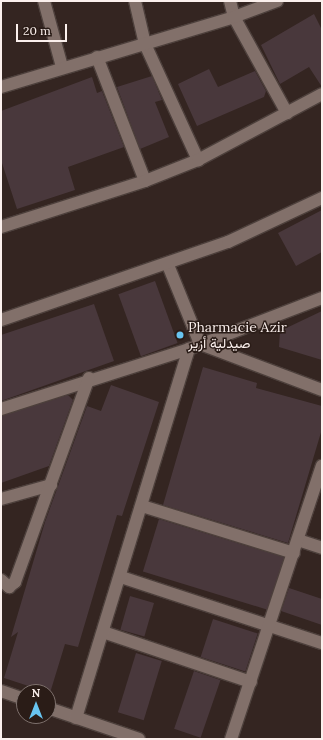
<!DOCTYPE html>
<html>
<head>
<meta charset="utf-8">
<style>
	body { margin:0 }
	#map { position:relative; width:323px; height:740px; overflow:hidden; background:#342521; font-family:Lora,Vazirmatn,serif }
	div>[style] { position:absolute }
	.building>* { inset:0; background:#49383c; transform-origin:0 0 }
	.roads { filter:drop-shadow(1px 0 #4d403c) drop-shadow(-1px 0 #4d403c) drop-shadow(0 1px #4d403c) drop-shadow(0 -1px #4d403c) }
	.minor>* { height:12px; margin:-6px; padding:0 6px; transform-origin:6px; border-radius:6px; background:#82706a }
	.dots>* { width:11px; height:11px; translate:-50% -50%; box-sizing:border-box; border:2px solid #2a1c17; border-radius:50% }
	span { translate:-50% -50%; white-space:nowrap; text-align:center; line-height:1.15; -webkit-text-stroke:3px #2a1c17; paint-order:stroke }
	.poi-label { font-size:14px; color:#fbf0ed }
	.left { translate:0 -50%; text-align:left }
	.frame { position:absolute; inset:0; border:2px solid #fbf0ed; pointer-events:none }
	.north { position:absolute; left:16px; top:684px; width:40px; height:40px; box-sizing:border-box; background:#2a1c17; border:1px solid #7e716d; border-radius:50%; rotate:0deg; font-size:11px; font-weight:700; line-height:16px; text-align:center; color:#fbf0ed }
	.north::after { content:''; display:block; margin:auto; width:14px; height:18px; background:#68c4f0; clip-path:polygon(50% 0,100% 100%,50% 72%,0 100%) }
	.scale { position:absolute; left:16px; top:24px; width:51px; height:18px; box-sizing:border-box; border:2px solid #fbf0ed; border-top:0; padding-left:5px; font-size:12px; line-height:14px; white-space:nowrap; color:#fbf0ed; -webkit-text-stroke:3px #2a1c17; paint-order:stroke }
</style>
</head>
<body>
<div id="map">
	<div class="building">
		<i style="clip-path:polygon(314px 14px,322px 30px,322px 87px,309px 67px,280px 84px,261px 45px)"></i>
		<i style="clip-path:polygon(209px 69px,218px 87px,255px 71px,266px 91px,264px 97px,197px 126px,178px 84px)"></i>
		<i style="clip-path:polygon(152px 76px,162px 100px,155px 102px,169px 137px,140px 149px,117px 87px)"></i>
		<i style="clip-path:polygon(92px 77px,97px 93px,102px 91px,124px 147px,68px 167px,75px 190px,17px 209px,1px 160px,1px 111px)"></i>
		<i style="clip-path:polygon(322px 210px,322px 252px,296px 266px,278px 233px)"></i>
		<i style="left:155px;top:281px;width:66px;height:39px;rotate:70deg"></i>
		<i style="clip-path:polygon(94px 304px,114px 361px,1px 401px,1px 335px)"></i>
		<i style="clip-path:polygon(322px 311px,322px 360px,279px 347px,280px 331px)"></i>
		<i style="clip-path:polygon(203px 367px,257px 383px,256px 388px,322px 406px,322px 429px,288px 543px,163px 505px)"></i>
		<i style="clip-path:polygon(111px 385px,159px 402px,122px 516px,117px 515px,78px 647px,65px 644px,50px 693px,4px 678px,18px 632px,11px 637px,45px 522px,87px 406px,101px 411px)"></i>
		<i style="clip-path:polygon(68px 395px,73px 400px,49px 466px,1px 483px,1px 416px)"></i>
		<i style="left:159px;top:519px;width:131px;height:55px;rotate:17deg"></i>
		<i style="clip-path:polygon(289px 588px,322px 599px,322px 625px,281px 611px)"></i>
		<i style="left:130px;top:596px;width:25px;height:35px;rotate:16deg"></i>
		<i style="left:213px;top:619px;width:47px;height:40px;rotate:18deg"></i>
		<i style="left:136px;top:653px;width:27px;height:62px;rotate:17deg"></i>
		<i style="left:194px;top:671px;width:28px;height:61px;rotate:19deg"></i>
	</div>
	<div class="roads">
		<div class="minor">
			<i style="left:44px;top:1px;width:68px;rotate:74.7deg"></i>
			<i style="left:135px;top:1px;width:44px;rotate:76.9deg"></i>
			<i style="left:145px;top:44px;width:128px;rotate:65.4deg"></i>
			<i style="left:230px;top:1px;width:16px;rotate:76deg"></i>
			<i style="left:234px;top:17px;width:110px;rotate:61.1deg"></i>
			<i style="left:97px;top:57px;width:133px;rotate:68.8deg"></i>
			<i style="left:1px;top:87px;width:243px;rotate:-16.7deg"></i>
			<i style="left:234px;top:17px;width:46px;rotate:-20.4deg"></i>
			<i style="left:1px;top:227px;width:151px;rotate:-17.7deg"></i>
			<i style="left:145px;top:181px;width:57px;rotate:-21.6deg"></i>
			<i style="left:198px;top:160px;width:140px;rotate:-28deg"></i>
			<i style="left:168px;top:265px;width:85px;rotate:67.9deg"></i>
			<i style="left:200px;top:344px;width:130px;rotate:20.7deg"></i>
			<i style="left:1px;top:320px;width:240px;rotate:-19deg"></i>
			<i style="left:228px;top:242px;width:104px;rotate:-25.1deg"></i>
			<i style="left:1px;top:409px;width:197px;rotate:-17.7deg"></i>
			<i style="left:189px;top:349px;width:142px;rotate:-21deg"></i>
			<i style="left:1px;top:499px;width:52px;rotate:-15.6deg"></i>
			<i style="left:142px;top:506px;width:159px;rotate:17.2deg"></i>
			<i style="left:298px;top:540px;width:25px;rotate:18deg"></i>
			<i style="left:121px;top:577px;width:212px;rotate:18.2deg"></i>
			<i style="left:1px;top:580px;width:11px;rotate:41deg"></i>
			<i style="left:9px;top:587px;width:8px;rotate:-40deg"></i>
			<i style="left:15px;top:582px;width:217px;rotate:-70.1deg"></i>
			<i style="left:103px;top:632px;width:156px;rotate:18.7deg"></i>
			<i style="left:1px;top:691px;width:24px;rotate:19deg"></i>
			<i style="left:48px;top:708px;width:96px;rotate:18.8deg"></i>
			<i style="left:76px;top:718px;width:386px;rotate:-73deg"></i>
			<i style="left:231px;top:739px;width:288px;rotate:-71.6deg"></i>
		</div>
	</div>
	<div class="dots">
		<i style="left:180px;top:335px;background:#68c4f0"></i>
	</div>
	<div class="poi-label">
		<span class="left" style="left:188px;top:335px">Pharmacie Azir<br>صيدلية أزير</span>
	</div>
	<div class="frame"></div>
	<div class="north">N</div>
	<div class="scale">20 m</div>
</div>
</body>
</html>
